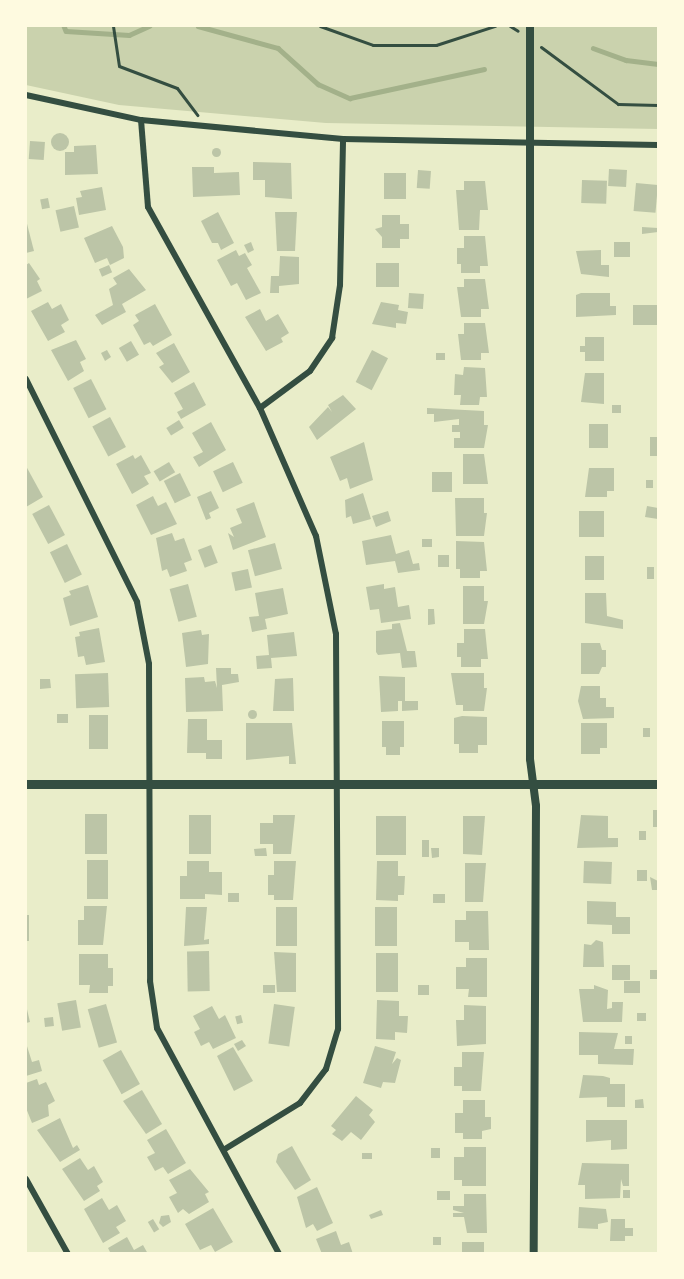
<!DOCTYPE html>
<html>
<head>
<meta charset="utf-8">
<style>
	body { margin:0 }
	#map { position:relative; width:684px; height:1279px; overflow:hidden; background:#e9edc9; font-family:"PT Sans",sans-serif }
	div>[style] { position:absolute }
	.green>* { inset:0; background:#cad2ad }
	.stream>* { height:4.5px; margin:-2.25px; padding:0 2.25px; transform-origin:2.25px; border-radius:2.25px; background:#a3b18a }
	.building>* { inset:0; background:#bcc5a7; transform-origin:0 0 }
	.round { border-radius:50% }
	.path>* { height:3px; margin:-1.5px; padding:0 1.5px; transform-origin:1.5px; border-radius:1.5px; background:#344e41 }
	.minor>* { height:6px; margin:-3px; padding:0 3px; transform-origin:3px; border-radius:3px; background:#344e41 }
	.tertiary>* { height:8px; margin:-4px; padding:0 4px; transform-origin:4px; border-radius:4px; background:#344e41 }
	.secondary>* { height:9px; margin:-4.5px; padding:0 4.5px; transform-origin:4.5px; border-radius:4.5px; background:#344e41 }
	span { translate:-50% -50%; white-space:nowrap; text-align:center; line-height:1.15; -webkit-text-stroke:4.5px #fefae0; paint-order:stroke }
	.frame { position:absolute; inset:0; border:27px solid #fefae0; pointer-events:none }
</style>
</head>
<body>
<div id="map">
	<div class="green">
		<i style="clip-path:polygon(26px 26px,658px 26px,658px 129px,326px 123px,119px 105px,26px 85px)"></i>
	</div>
	<div class="stream">
		<i style="left:64px;top:26px;width:5px;rotate:68deg"></i>
		<i style="left:66px;top:31px;width:63px;rotate:3.6deg"></i>
		<i style="left:129px;top:35px;width:22px;rotate:-24deg"></i>
		<i style="left:198px;top:26px;width:83px;rotate:15.4deg"></i>
		<i style="left:278px;top:48px;width:54px;rotate:42deg"></i>
		<i style="left:318px;top:84px;width:35px;rotate:24deg"></i>
		<i style="left:350px;top:98px;width:137px;rotate:-12.2deg"></i>
		<i style="left:593px;top:48px;width:35px;rotate:20deg"></i>
		<i style="left:626px;top:60px;width:32px;rotate:7deg"></i>
	</div>
	<div class="building">
		<i class="round" style="left:51px;top:133px;width:18px;height:18px"></i>
		<i style="left:30px;top:141px;width:15px;height:18px;rotate:4deg"></i>
		<i style="clip-path:polygon(96px 145px,98px 174px,65px 175px,65px 152px,74px 152px,74px 146px)"></i>
		<i class="round" style="left:211.5px;top:147.5px;width:9px;height:9px"></i>
		<i style="clip-path:polygon(253px 162px,291px 163px,292px 199px,265px 197px,265px 180px,253px 180px)"></i>
		<i style="clip-path:polygon(192px 167px,214px 167px,214px 173px,239px 172px,240px 195px,193px 197px)"></i>
		<i style="left:609px;top:169px;width:18px;height:17px;rotate:3deg"></i>
		<i style="left:418px;top:170px;width:13px;height:18px;rotate:4deg"></i>
		<i style="left:384px;top:173px;width:22px;height:26px"></i>
		<i style="left:582px;top:180px;width:25px;height:23px;rotate:2deg"></i>
		<i style="clip-path:polygon(464px 181px,485px 181px,488px 210px,480px 210px,479px 230px,459px 230px,456px 190px,464px 190px)"></i>
		<i style="left:636px;top:183px;width:22px;height:28px;rotate:5deg"></i>
		<i style="clip-path:polygon(102px 187px,106px 210px,79px 215px,76px 198px,82px 197px,80px 191px)"></i>
		<i style="left:48px;top:198px;width:10px;height:8px;rotate:79deg"></i>
		<i style="left:74px;top:206px;width:22px;height:19px;rotate:77deg"></i>
		<i style="clip-path:polygon(218px 212px,234px 243px,221px 250px,218px 243px,212px 243px,201px 221px)"></i>
		<i style="clip-path:polygon(275px 212px,297px 212px,295px 251px,277px 251px)"></i>
		<i style="clip-path:polygon(382px 215px,400px 215px,400px 224px,409px 224px,409px 239px,400px 239px,400px 248px,382px 248px,382px 237px,375px 229px,382px 227px)"></i>
		<i style="clip-path:polygon(26px 220px,34px 251px,26px 253px)"></i>
		<i style="clip-path:polygon(112px 226px,123px 247px,124px 258px,110px 265px,107px 258px,95px 263px,84px 238px)"></i>
		<i style="clip-path:polygon(642px 227px,658px 228px,658px 232px,642px 234px)"></i>
		<i style="clip-path:polygon(464px 236px,485px 236px,488px 266px,480px 266px,480px 273px,461px 273px,461px 264px,457px 264px,457px 248px,464px 248px)"></i>
		<i style="clip-path:polygon(251px 242px,254px 250px,248px 253px,244px 245px)"></i>
		<i style="left:614px;top:242px;width:16px;height:15px"></i>
		<i style="clip-path:polygon(236px 250px,239px 256px,245px 253px,252px 265px,247px 268px,261px 293px,246px 300px,237px 283px,231px 286px,217px 260px)"></i>
		<i style="clip-path:polygon(601px 250px,601px 265px,609px 265px,609px 277px,581px 274px,576px 251px)"></i>
		<i style="clip-path:polygon(280px 256px,299px 257px,299px 284px,279px 286px,279px 293px,270px 293px,271px 276px,279px 276px)"></i>
		<i style="clip-path:polygon(29px 263px,40px 279px,37px 281px,42px 291px,26px 299px,26px 265px)"></i>
		<i style="left:376px;top:263px;width:23px;height:24px"></i>
		<i style="left:109px;top:265px;width:8px;height:11px;rotate:67deg"></i>
		<i style="clip-path:polygon(129px 269px,146px 290px,122px 304px,126px 312px,102px 325px,95px 315px,113px 305px,109px 289px,117px 284px,113px 278px)"></i>
		<i style="clip-path:polygon(464px 279px,485px 279px,489px 309px,481px 309px,481px 317px,461px 317px,457px 287px,464px 287px)"></i>
		<i style="left:409px;top:293px;width:15px;height:15px;rotate:4deg"></i>
		<i style="clip-path:polygon(581px 293px,610px 293px,610px 306px,616px 306px,616px 315px,576px 317px,576px 295px)"></i>
		<i style="clip-path:polygon(48px 302px,52px 309px,61px 304px,69px 320px,61px 325px,65px 332px,48px 341px,31px 311px)"></i>
		<i style="clip-path:polygon(381px 302px,399px 305px,398px 310px,408px 312px,406px 324px,396px 323px,396px 328px,372px 324px)"></i>
		<i style="clip-path:polygon(155px 304px,172px 335px,153px 346px,150px 342px,144px 345px,133px 325px,139px 321px,135px 315px)"></i>
		<i style="left:657px;top:305px;width:20px;height:24px;rotate:90deg"></i>
		<i style="clip-path:polygon(260px 309px,266px 321px,278px 314px,289px 333px,281px 338px,283px 342px,266px 351px,245px 317px)"></i>
		<i style="clip-path:polygon(464px 323px,485px 323px,489px 353px,481px 353px,481px 360px,461px 360px,458px 334px,464px 334px)"></i>
		<i style="clip-path:polygon(585px 337px,604px 337px,604px 361px,585px 361px,585px 352px,580px 352px,580px 346px,585px 346px)"></i>
		<i style="clip-path:polygon(76px 340px,86px 359px,80px 362px,84px 371px,68px 381px,51px 350px)"></i>
		<i style="left:131px;top:341px;width:16px;height:14px;rotate:60deg"></i>
		<i style="clip-path:polygon(174px 343px,190px 372px,172px 383px,159px 367px,164px 364px,156px 353px)"></i>
		<i style="clip-path:polygon(107px 350px,111px 357px,105px 361px,101px 353px)"></i>
		<i style="left:372px;top:350px;width:18px;height:36px;rotate:27deg"></i>
		<i style="left:436px;top:353px;width:9px;height:7px"></i>
		<i style="clip-path:polygon(464px 367px,485px 368px,487px 397px,480px 397px,479px 405px,460px 405px,461px 395px,454px 395px,455px 374px,463px 375px)"></i>
		<i style="clip-path:polygon(585px 373px,604px 373px,604px 404px,581px 402px)"></i>
		<i style="left:91px;top:379px;width:34px;height:20px;rotate:63deg"></i>
		<i style="clip-path:polygon(194px 382px,206px 405px,181px 419px,177px 412px,183px 409px,174px 393px)"></i>
		<i style="clip-path:polygon(343px 395px,356px 409px,317px 440px,309px 427px,328px 407px,332px 412px,328px 405px)"></i>
		<i style="left:612px;top:405px;width:9px;height:8px"></i>
		<i style="clip-path:polygon(427px 408px,484px 411px,484px 425px,488px 425px,484px 448px,454px 448px,454px 438px,460px 438px,460px 432px,452px 432px,452px 425px,459px 425px,459px 419px,434px 422px,434px 414px,427px 414px)"></i>
		<i style="left:110px;top:417px;width:34px;height:20px;rotate:62deg"></i>
		<i style="left:179px;top:420px;width:9px;height:15px;rotate:58deg"></i>
		<i style="clip-path:polygon(211px 422px,226px 450px,199px 467px,193px 457px,203px 452px,192px 433px)"></i>
		<i style="left:589px;top:424px;width:19px;height:24px"></i>
		<i style="left:650px;top:437px;width:8px;height:19px"></i>
		<i style="clip-path:polygon(364px 442px,373px 480px,350px 489px,347px 478px,340px 481px,330px 457px)"></i>
		<i style="clip-path:polygon(463px 454px,484px 454px,488px 484px,463px 484px)"></i>
		<i style="clip-path:polygon(133px 455px,135px 459px,141px 455px,151px 473px,144px 476px,149px 484px,132px 494px,116px 464px)"></i>
		<i style="left:169px;top:462px;width:12px;height:18px;rotate:59deg"></i>
		<i style="left:233px;top:462px;width:23px;height:22px;rotate:65deg"></i>
		<i style="clip-path:polygon(26px 466px,43px 497px,26px 507px)"></i>
		<i style="clip-path:polygon(589px 468px,614px 468px,614px 491px,607px 491px,607px 497px,585px 497px)"></i>
		<i style="left:432px;top:472px;width:20px;height:20px"></i>
		<i style="left:180px;top:473px;width:25px;height:18px;rotate:64deg"></i>
		<i style="left:646px;top:480px;width:7px;height:8px"></i>
		<i style="clip-path:polygon(211px 491px,219px 508px,209px 513px,211px 518px,206px 520px,197px 497px)"></i>
		<i style="clip-path:polygon(363px 493px,371px 519px,353px 524px,351px 516px,346px 518px,345px 500px)"></i>
		<i style="clip-path:polygon(153px 496px,158px 506px,166px 502px,177px 524px,151px 535px,136px 505px)"></i>
		<i style="clip-path:polygon(455px 498px,484px 498px,484px 513px,487px 513px,484px 536px,456px 536px)"></i>
		<i style="clip-path:polygon(254px 502px,266px 537px,233px 550px,228px 533px,234px 537px,230px 528px,242px 523px,236px 509px)"></i>
		<i style="left:49px;top:505px;width:34px;height:19px;rotate:62deg"></i>
		<i style="clip-path:polygon(647px 506px,658px 508px,658px 519px,645px 517px)"></i>
		<i style="clip-path:polygon(388px 511px,391px 521px,376px 527px,372px 516px)"></i>
		<i style="left:579px;top:511px;width:25px;height:26px"></i>
		<i style="clip-path:polygon(172px 533px,175px 541px,184px 538px,192px 560px,184px 563px,187px 571px,170px 577px,167px 569px,162px 571px,156px 538px)"></i>
		<i style="clip-path:polygon(391px 535px,396px 554px,409px 550px,413px 564px,419px 563px,420px 570px,398px 573px,395px 561px,366px 565px,362px 541px)"></i>
		<i style="left:422px;top:539px;width:10px;height:8px"></i>
		<i style="clip-path:polygon(456px 541px,484px 542px,487px 571px,480px 571px,480px 578px,460px 578px,460px 569px,456px 569px)"></i>
		<i style="left:275px;top:543px;width:27px;height:28px;rotate:75deg"></i>
		<i style="left:67px;top:544px;width:34px;height:19px;rotate:64deg"></i>
		<i style="left:211px;top:545px;width:19px;height:14px;rotate:69deg"></i>
		<i style="left:438px;top:555px;width:11px;height:12px"></i>
		<i style="left:585px;top:556px;width:19px;height:24px"></i>
		<i style="left:647px;top:567px;width:7px;height:12px"></i>
		<i style="left:248px;top:569px;width:19px;height:17px;rotate:78deg"></i>
		<i style="left:188px;top:584px;width:34px;height:19px;rotate:75deg"></i>
		<i style="clip-path:polygon(384px 584px,384px 589px,395px 587px,398px 607px,409px 605px,411px 619px,381px 623px,379px 609px,370px 610px,366px 587px)"></i>
		<i style="clip-path:polygon(88px 585px,98px 617px,70px 626px,63px 598px,71px 595px,69px 591px)"></i>
		<i style="clip-path:polygon(463px 586px,484px 586px,484px 601px,488px 601px,484px 624px,463px 624px)"></i>
		<i style="clip-path:polygon(283px 588px,288px 614px,265px 619px,267px 629px,252px 632px,249px 617px,259px 616px,255px 593px)"></i>
		<i style="clip-path:polygon(585px 593px,606px 593px,607px 616px,623px 620px,623px 629px,585px 623px)"></i>
		<i style="clip-path:polygon(428px 609px,434px 609px,435px 624px,428px 625px)"></i>
		<i style="clip-path:polygon(400px 623px,407px 651px,415px 651px,417px 667px,402px 668px,400px 653px,378px 655px,376px 652px,376px 631px,392px 629px,392px 624px)"></i>
		<i style="clip-path:polygon(99px 628px,105px 662px,86px 665px,84px 656px,78px 657px,75px 637px,80px 636px,79px 632px)"></i>
		<i style="clip-path:polygon(464px 629px,485px 629px,488px 659px,481px 659px,481px 667px,461px 667px,461px 657px,457px 657px,457px 643px,464px 643px)"></i>
		<i style="clip-path:polygon(201px 630px,202px 635px,209px 634px,208px 664px,186px 667px,182px 633px)"></i>
		<i style="clip-path:polygon(294px 632px,297px 656px,271px 658px,272px 668px,257px 669px,256px 656px,269px 655px,267px 635px)"></i>
		<i style="clip-path:polygon(581px 643px,600px 643px,602px 650px,606px 650px,606px 667px,602px 667px,599px 674px,581px 674px)"></i>
		<i style="clip-path:polygon(216px 668px,231px 668px,231px 674px,238px 674px,239px 682px,222px 685px,223px 711px,186px 712px,185px 678px,204px 677px,205px 682px,215px 681px,217px 688px)"></i>
		<i style="left:108px;top:673px;width:34px;height:33px;rotate:88deg"></i>
		<i style="clip-path:polygon(451px 673px,484px 673px,484px 688px,487px 688px,484px 711px,463px 711px,463px 705px,456px 705px)"></i>
		<i style="clip-path:polygon(379px 676px,405px 677px,405px 701px,418px 701px,418px 710px,402px 711px,402px 701px,398px 701px,398px 711px,381px 712px)"></i>
		<i style="clip-path:polygon(293px 678px,294px 711px,273px 711px,275px 679px)"></i>
		<i style="clip-path:polygon(40px 679px,50px 679px,51px 688px,40px 689px)"></i>
		<i style="clip-path:polygon(581px 686px,600px 686px,600px 698px,606px 698px,606px 707px,614px 707px,614px 718px,583px 719px,578px 701px)"></i>
		<i class="round" style="left:247.5px;top:709.5px;width:9px;height:9px"></i>
		<i style="left:57px;top:714px;width:11px;height:9px"></i>
		<i style="left:89px;top:715px;width:19px;height:34px"></i>
		<i style="clip-path:polygon(462px 716px,487px 717px,487px 745px,478px 745px,478px 753px,459px 753px,459px 744px,454px 744px,454px 718px)"></i>
		<i style="clip-path:polygon(188px 719px,207px 719px,207px 740px,222px 740px,222px 759px,206px 759px,206px 753px,187px 753px)"></i>
		<i style="clip-path:polygon(382px 721px,404px 721px,404px 747px,400px 747px,400px 755px,386px 755px,386px 747px,382px 747px)"></i>
		<i style="clip-path:polygon(246px 723px,292px 723px,296px 764px,289px 764px,289px 756px,246px 760px)"></i>
		<i style="clip-path:polygon(581px 723px,607px 723px,607px 748px,600px 748px,600px 754px,581px 754px)"></i>
		<i style="left:643px;top:728px;width:7px;height:9px"></i>
		<i style="left:653px;top:810px;width:5px;height:17px"></i>
		<i style="left:85px;top:814px;width:22px;height:40px"></i>
		<i style="left:189px;top:815px;width:22px;height:39px"></i>
		<i style="clip-path:polygon(273px 815px,295px 815px,291px 854px,273px 854px,273px 844px,260px 844px,260px 823px,273px 823px)"></i>
		<i style="clip-path:polygon(581px 815px,608px 816px,608px 838px,618px 838px,618px 847px,577px 848px)"></i>
		<i style="left:376px;top:816px;width:30px;height:39px"></i>
		<i style="clip-path:polygon(463px 816px,485px 816px,482px 855px,463px 854px)"></i>
		<i style="left:639px;top:831px;width:7px;height:9px"></i>
		<i style="left:422px;top:840px;width:7px;height:17px"></i>
		<i style="clip-path:polygon(266px 848px,267px 856px,255px 856px,254px 849px)"></i>
		<i style="clip-path:polygon(431px 848px,439px 848px,439px 857px,432px 858px)"></i>
		<i style="left:87px;top:860px;width:21px;height:39px"></i>
		<i style="clip-path:polygon(187px 861px,209px 861px,209px 872px,222px 872px,222px 895px,205px 894px,205px 899px,180px 899px,180px 876px,187px 876px)"></i>
		<i style="clip-path:polygon(274px 861px,296px 861px,293px 900px,274px 900px,274px 895px,268px 895px,268px 875px,274px 875px)"></i>
		<i style="clip-path:polygon(377px 861px,398px 861px,398px 876px,405px 876px,404px 895px,398px 895px,398px 901px,376px 900px)"></i>
		<i style="left:584px;top:861px;width:28px;height:22px;rotate:2deg"></i>
		<i style="clip-path:polygon(465px 863px,486px 863px,483px 902px,465px 902px)"></i>
		<i style="left:637px;top:870px;width:10px;height:11px"></i>
		<i style="clip-path:polygon(650px 877px,658px 881px,658px 890px,652px 890px)"></i>
		<i style="left:228px;top:893px;width:11px;height:9px"></i>
		<i style="left:433px;top:894px;width:12px;height:9px"></i>
		<i style="clip-path:polygon(587px 901px,616px 902px,616px 917px,630px 917px,630px 934px,612px 934px,612px 925px,587px 924px)"></i>
		<i style="clip-path:polygon(84px 906px,107px 906px,103px 945px,78px 945px,78px 920px,84px 920px)"></i>
		<i style="clip-path:polygon(186px 907px,207px 907px,204px 940px,209px 939px,209px 944px,184px 946px)"></i>
		<i style="left:276px;top:907px;width:21px;height:39px"></i>
		<i style="left:375px;top:907px;width:22px;height:39px"></i>
		<i style="clip-path:polygon(466px 911px,488px 911px,489px 950px,469px 950px,469px 942px,455px 942px,455px 920px,466px 920px)"></i>
		<i style="left:26px;top:915px;width:3px;height:26px"></i>
		<i style="clip-path:polygon(596px 940px,603px 942px,604px 967px,583px 967px,584px 944px,591px 945px)"></i>
		<i style="left:209px;top:951px;width:40px;height:22px;rotate:89deg"></i>
		<i style="clip-path:polygon(274px 952px,296px 953px,296px 992px,277px 992px)"></i>
		<i style="left:376px;top:953px;width:22px;height:39px"></i>
		<i style="clip-path:polygon(79px 954px,108px 954px,108px 968px,113px 968px,113px 986px,108px 986px,108px 993px,89px 993px,90px 985px,79px 985px)"></i>
		<i style="clip-path:polygon(466px 958px,487px 958px,487px 997px,468px 997px,469px 989px,456px 989px,456px 967px,466px 967px)"></i>
		<i style="left:612px;top:965px;width:18px;height:15px"></i>
		<i style="left:658px;top:970px;width:9px;height:8px;rotate:90deg"></i>
		<i style="left:624px;top:981px;width:16px;height:12px"></i>
		<i style="left:263px;top:985px;width:12px;height:8px"></i>
		<i style="left:418px;top:985px;width:11px;height:10px"></i>
		<i style="clip-path:polygon(594px 985px,608px 990px,607px 1009px,612px 1008px,612px 1002px,623px 1002px,622px 1022px,583px 1022px,579px 989px,594px 989px)"></i>
		<i style="left:76px;top:1000px;width:28px;height:19px;rotate:80deg"></i>
		<i style="clip-path:polygon(377px 1000px,399px 1001px,399px 1016px,408px 1016px,407px 1033px,395px 1032px,395px 1040px,376px 1039px)"></i>
		<i style="left:106px;top:1004px;width:40px;height:19px;rotate:74deg"></i>
		<i style="left:274px;top:1004px;width:21px;height:40px;rotate:8deg"></i>
		<i style="clip-path:polygon(26px 1005px,30px 1022px,26px 1023px)"></i>
		<i style="clip-path:polygon(464px 1005px,486px 1006px,486px 1044px,457px 1046px,456px 1020px,464px 1020px)"></i>
		<i style="clip-path:polygon(212px 1006px,219px 1019px,225px 1015px,236px 1038px,213px 1049px,209px 1042px,201px 1046px,194px 1032px,200px 1029px,193px 1016px)"></i>
		<i style="left:637px;top:1013px;width:9px;height:8px"></i>
		<i style="left:241px;top:1015px;width:8px;height:6px;rotate:76deg"></i>
		<i style="left:53px;top:1017px;width:9px;height:9px;rotate:84deg"></i>
		<i style="clip-path:polygon(579px 1032px,618px 1033px,614px 1049px,634px 1049px,633px 1065px,598px 1064px,598px 1055px,579px 1055px)"></i>
		<i style="left:625px;top:1036px;width:7px;height:8px"></i>
		<i style="clip-path:polygon(242px 1040px,246px 1046px,238px 1051px,234px 1044px)"></i>
		<i style="clip-path:polygon(26px 1043px,32px 1062px,39px 1060px,42px 1071px,26px 1076px)"></i>
		<i style="clip-path:polygon(375px 1046px,396px 1052px,392px 1064px,397px 1058px,401px 1060px,395px 1083px,383px 1082px,381px 1088px,363px 1083px)"></i>
		<i style="clip-path:polygon(233px 1047px,253px 1081px,234px 1091px,217px 1056px)"></i>
		<i style="left:121px;top:1050px;width:39px;height:21px;rotate:61deg"></i>
		<i style="clip-path:polygon(462px 1052px,484px 1052px,481px 1091px,462px 1091px,462px 1086px,454px 1086px,454px 1067px,462px 1067px)"></i>
		<i style="clip-path:polygon(583px 1075px,603px 1076px,610px 1078px,610px 1084px,625px 1084px,625px 1107px,607px 1107px,607px 1097px,579px 1098px)"></i>
		<i style="clip-path:polygon(37px 1079px,39px 1085px,46px 1082px,55px 1101px,48px 1105px,49px 1116px,32px 1123px,26px 1108px,26px 1083px)"></i>
		<i style="clip-path:polygon(142px 1090px,162px 1124px,146px 1134px,123px 1101px)"></i>
		<i style="clip-path:polygon(356px 1096px,373px 1110px,369px 1115px,375px 1122px,361px 1140px,351px 1132px,342px 1141px,332px 1134px,336px 1130px,331px 1126px)"></i>
		<i style="clip-path:polygon(643px 1099px,644px 1108px,635px 1108px,635px 1100px)"></i>
		<i style="clip-path:polygon(463px 1100px,485px 1100px,485px 1117px,491px 1117px,491px 1129px,482px 1131px,482px 1139px,463px 1139px,463px 1133px,455px 1133px,455px 1113px,463px 1113px)"></i>
		<i style="clip-path:polygon(60px 1118px,73px 1148px,77px 1145px,80px 1150px,60px 1162px,37px 1130px)"></i>
		<i style="clip-path:polygon(586px 1120px,627px 1120px,627px 1149px,611px 1150px,611px 1140px,586px 1142px)"></i>
		<i style="clip-path:polygon(166px 1129px,186px 1163px,168px 1174px,163px 1167px,155px 1171px,147px 1157px,155px 1153px,147px 1140px)"></i>
		<i style="clip-path:polygon(292px 1146px,311px 1180px,295px 1190px,276px 1162px,278px 1154px)"></i>
		<i style="clip-path:polygon(464px 1147px,486px 1147px,486px 1186px,462px 1186px,462px 1180px,454px 1180px,454px 1157px,464px 1157px)"></i>
		<i style="left:431px;top:1148px;width:9px;height:10px"></i>
		<i style="left:372px;top:1153px;width:6px;height:10px;rotate:90deg"></i>
		<i style="clip-path:polygon(80px 1158px,88px 1170px,94px 1166px,103px 1182px,97px 1186px,100px 1191px,84px 1201px,62px 1169px)"></i>
		<i style="clip-path:polygon(582px 1163px,629px 1164px,629px 1186px,623px 1186px,621px 1179px,620px 1198px,585px 1199px,585px 1185px,578px 1185px)"></i>
		<i style="clip-path:polygon(190px 1169px,209px 1192px,205px 1194px,209px 1202px,189px 1214px,183px 1209px,178px 1213px,169px 1197px,177px 1193px,169px 1180px)"></i>
		<i style="clip-path:polygon(317px 1187px,333px 1223px,317px 1231px,313px 1224px,306px 1228px,297px 1197px)"></i>
		<i style="left:623px;top:1190px;width:7px;height:8px"></i>
		<i style="left:450px;top:1191px;width:9px;height:13px;rotate:90deg"></i>
		<i style="clip-path:polygon(464px 1194px,486px 1194px,487px 1233px,467px 1233px,464px 1217px,453px 1217px,453px 1213px,464px 1213px,453px 1210px,453px 1206px,464px 1206px)"></i>
		<i style="clip-path:polygon(102px 1198px,109px 1210px,117px 1205px,126px 1221px,116px 1227px,120px 1233px,103px 1243px,84px 1209px)"></i>
		<i style="clip-path:polygon(579px 1207px,606px 1209px,608px 1222px,598px 1224px,598px 1229px,578px 1228px)"></i>
		<i style="clip-path:polygon(213px 1208px,233px 1242px,215px 1252px,211px 1245px,200px 1250px,185px 1224px)"></i>
		<i style="clip-path:polygon(381px 1210px,383px 1215px,371px 1219px,369px 1215px)"></i>
		<i style="clip-path:polygon(169px 1215px,171px 1222px,163px 1227px,159px 1223px,161px 1216px)"></i>
		<i style="left:153px;top:1219px;width:12px;height:6px;rotate:59deg"></i>
		<i style="clip-path:polygon(611px 1219px,625px 1219px,625px 1228px,633px 1228px,633px 1236px,625px 1236px,625px 1241px,610px 1241px)"></i>
		<i style="clip-path:polygon(336px 1231px,341px 1245px,349px 1242px,353px 1254px,322px 1254px,316px 1239px)"></i>
		<i style="clip-path:polygon(127px 1237px,134px 1250px,143px 1245px,148px 1254px,111px 1254px,108px 1248px)"></i>
		<i style="left:433px;top:1237px;width:8px;height:8px"></i>
		<i style="left:462px;top:1242px;width:22px;height:12px"></i>
	</div>
	<div class="path">
		<i style="left:113px;top:26px;width:40px;rotate:81.5deg"></i>
		<i style="left:119px;top:66px;width:62px;rotate:20.8deg"></i>
		<i style="left:177px;top:88px;width:34px;rotate:53deg"></i>
		<i style="left:320px;top:26px;width:56px;rotate:19.7deg"></i>
		<i style="left:373px;top:45px;width:63px"></i>
		<i style="left:436px;top:45px;width:62px;rotate:-17.9deg"></i>
		<i style="left:510px;top:26px;width:9px;rotate:32deg"></i>
		<i style="left:541px;top:47px;width:96px;rotate:36.5deg"></i>
		<i style="left:618px;top:104px;width:40px;rotate:1.4deg"></i>
	</div>
	<div class="minor">
		<i style="left:26px;top:95px;width:118px;rotate:12.3deg"></i>
		<i style="left:141px;top:120px;width:203px;rotate:5.4deg"></i>
		<i style="left:343px;top:139px;width:315px;rotate:1.1deg"></i>
		<i style="left:141px;top:120px;width:87px;rotate:85.4deg"></i>
		<i style="left:148px;top:207px;width:230px;rotate:60.9deg"></i>
		<i style="left:260px;top:408px;width:140px;rotate:66.4deg"></i>
		<i style="left:316px;top:536px;width:100px;rotate:78.5deg"></i>
		<i style="left:336px;top:634px;width:395px;rotate:89.7deg"></i>
		<i style="left:338px;top:1029px;width:42px;rotate:106.7deg"></i>
		<i style="left:326px;top:1069px;width:43px;rotate:127.4deg"></i>
		<i style="left:300px;top:1103px;width:88px;rotate:148.5deg"></i>
		<i style="left:26px;top:379px;width:249px;rotate:63.5deg"></i>
		<i style="left:137px;top:602px;width:63px;rotate:79deg"></i>
		<i style="left:149px;top:664px;width:317px;rotate:89.8deg"></i>
		<i style="left:150px;top:981px;width:48px;rotate:81.5deg"></i>
		<i style="left:157px;top:1028px;width:257px;rotate:61.6deg"></i>
		<i style="left:260px;top:408px;width:62px;rotate:-36.5deg"></i>
		<i style="left:310px;top:371px;width:40px;rotate:-56deg"></i>
		<i style="left:332px;top:338px;width:54px;rotate:-81.4deg"></i>
		<i style="left:340px;top:285px;width:146px;rotate:-88.8deg"></i>
		<i style="left:26px;top:1179px;width:86px;rotate:60.8deg"></i>
	</div>
	<div class="tertiary">
		<i style="left:530px;top:26px;width:733px;rotate:90deg"></i>
		<i style="left:530px;top:759px;width:47px;rotate:82.7deg"></i>
		<i style="left:536px;top:806px;width:448px;rotate:90.3deg"></i>
	</div>
	<div class="secondary">
		<i style="left:26px;top:784px;width:632px"></i>
	</div>
	<div class="frame"></div>
</div>
</body>
</html>
